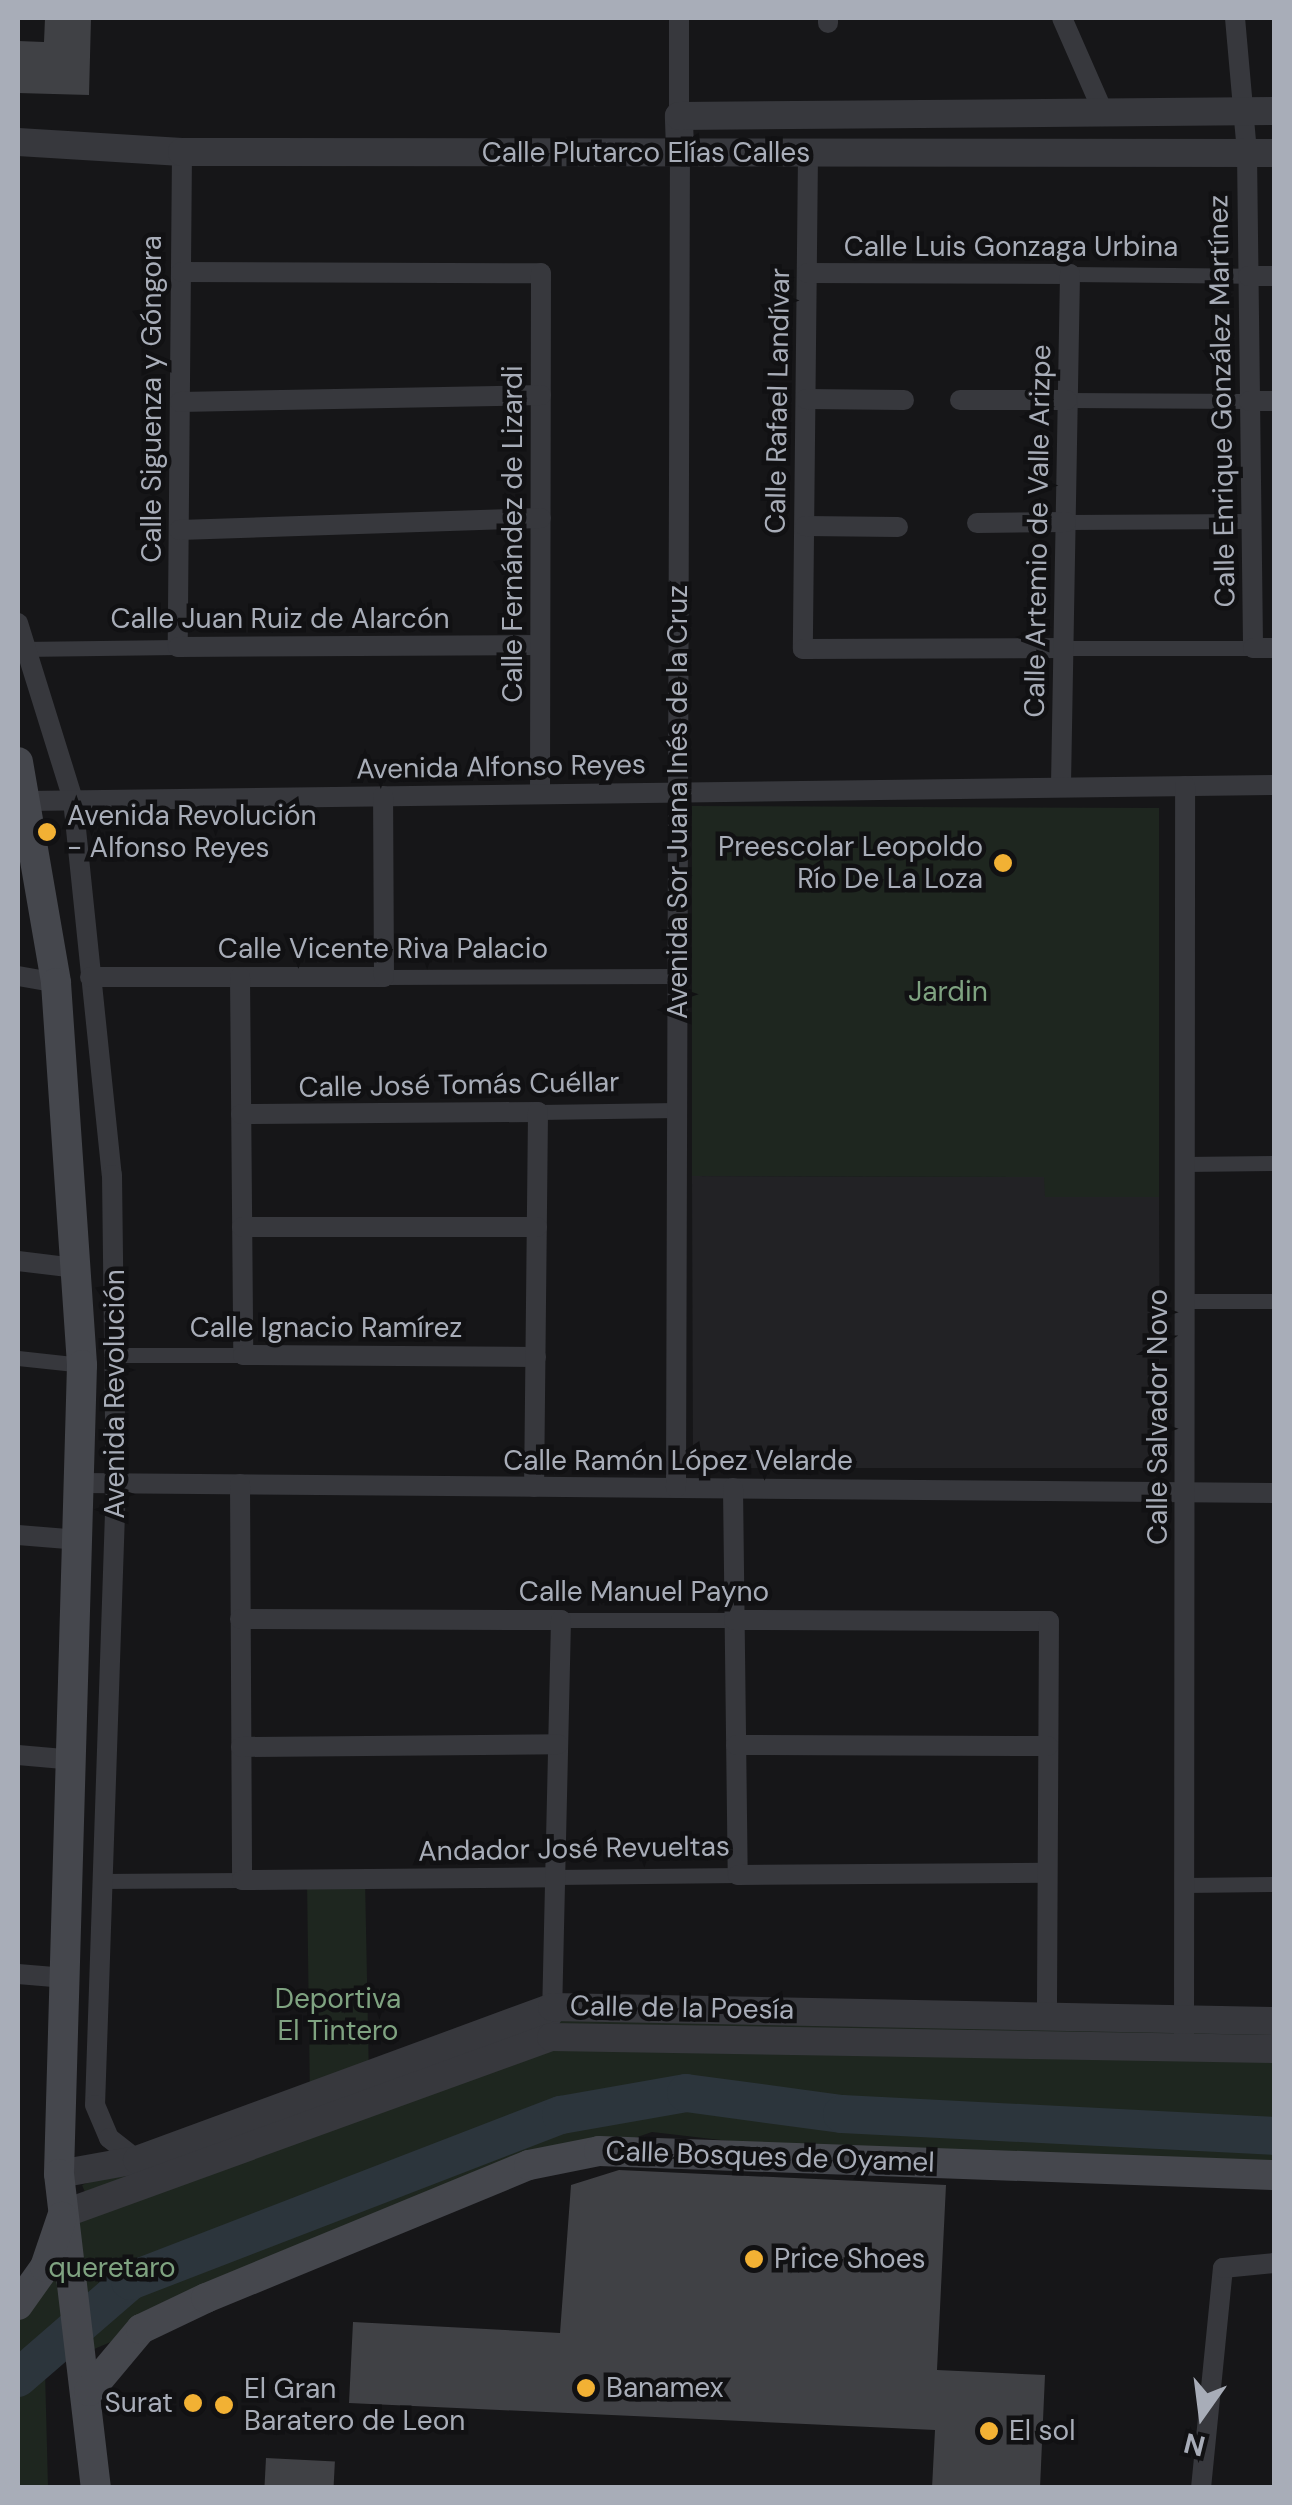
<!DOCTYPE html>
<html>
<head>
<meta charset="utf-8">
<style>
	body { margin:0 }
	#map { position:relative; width:1292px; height:2505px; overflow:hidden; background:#161618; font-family:"DM Sans",sans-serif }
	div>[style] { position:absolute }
	.built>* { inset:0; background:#222225 }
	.green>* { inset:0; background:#1e261f }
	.river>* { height:38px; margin:-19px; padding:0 19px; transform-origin:19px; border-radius:19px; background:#2c353c }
	.building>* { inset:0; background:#404145; transform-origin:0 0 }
	.pedestrian>* { height:15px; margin:-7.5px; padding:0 7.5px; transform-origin:7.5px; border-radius:7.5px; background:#37383d }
	.minor>* { height:20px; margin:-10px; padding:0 10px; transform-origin:10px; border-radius:10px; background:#37383d }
	.tertiary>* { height:28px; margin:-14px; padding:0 14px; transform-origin:14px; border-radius:14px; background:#37383d }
	.secondary>* { height:30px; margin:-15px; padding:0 15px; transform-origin:15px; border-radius:15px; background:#45474d }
	.dots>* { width:28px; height:28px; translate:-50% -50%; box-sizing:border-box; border:5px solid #111113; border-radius:50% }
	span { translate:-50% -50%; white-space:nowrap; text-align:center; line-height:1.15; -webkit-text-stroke:9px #111113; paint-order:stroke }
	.street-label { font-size:28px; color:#a8adb8 }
	.poi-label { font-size:28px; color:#a8adb8 }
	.left { translate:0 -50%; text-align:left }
	.right { translate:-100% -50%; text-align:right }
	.park-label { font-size:28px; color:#7fa381 }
	.frame { position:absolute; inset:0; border:20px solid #a8adb8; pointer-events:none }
	.north { position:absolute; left:1152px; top:2365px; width:100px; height:100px; -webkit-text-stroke:8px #111113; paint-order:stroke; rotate:194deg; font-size:28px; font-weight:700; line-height:40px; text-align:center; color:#a8adb8 }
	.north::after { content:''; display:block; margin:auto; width:35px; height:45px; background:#a8adb8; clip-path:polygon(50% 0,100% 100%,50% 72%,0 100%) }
</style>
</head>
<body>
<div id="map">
	<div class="built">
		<i style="clip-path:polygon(692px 1176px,1045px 1177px,1045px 1197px,1159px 1197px,1160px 1468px,693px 1468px)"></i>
	</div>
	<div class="green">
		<i style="clip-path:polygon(692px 806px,1159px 808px,1159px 1197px,1045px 1197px,1044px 1177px,692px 1176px)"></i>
		<i style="clip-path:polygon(365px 1878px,369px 2079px,552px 2016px,1274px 2027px,1274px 2041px,586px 2031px,88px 2199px,82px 2185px,310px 2102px,307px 1879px)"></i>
		<i style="clip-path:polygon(520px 2048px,1274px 2049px,1274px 2168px,885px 2159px,652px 2132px,409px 2215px,45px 2370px,48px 2487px,18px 2488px,18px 2299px,63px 2214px)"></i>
	</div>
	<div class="river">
		<i style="left:18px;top:2378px;width:148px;rotate:-40.9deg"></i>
		<i style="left:130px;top:2281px;width:462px;rotate:-21.1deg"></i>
		<i style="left:561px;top:2115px;width:127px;rotate:-10deg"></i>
		<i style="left:686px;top:2093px;width:157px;rotate:7.7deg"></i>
		<i style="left:842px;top:2114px;width:433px;rotate:2.9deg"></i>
	</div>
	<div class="building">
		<i style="clip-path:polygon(45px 18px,91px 18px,89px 95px,18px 93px,18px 41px,44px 42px)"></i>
		<i style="clip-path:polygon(619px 2170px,946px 2185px,937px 2370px,1045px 2375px,1040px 2488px,932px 2488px,935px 2430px,349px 2403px,353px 2322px,560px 2333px,571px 2185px)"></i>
		<i style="left:266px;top:2458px;width:69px;height:30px;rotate:3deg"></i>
	</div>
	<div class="pedestrian">
		<i style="left:1070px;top:274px;width:178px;rotate:0.6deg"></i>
		<i style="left:1067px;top:400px;width:182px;rotate:0.3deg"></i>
		<i style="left:1066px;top:522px;width:185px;rotate:-0.3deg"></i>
		<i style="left:1064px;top:648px;width:189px"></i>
		<i style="left:21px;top:649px;width:157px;rotate:-0.7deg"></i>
		<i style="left:384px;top:977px;width:293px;rotate:-0.2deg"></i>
		<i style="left:538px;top:1112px;width:139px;rotate:-0.8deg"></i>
		<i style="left:1185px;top:1164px;width:89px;rotate:-0.6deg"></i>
		<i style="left:1185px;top:1301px;width:89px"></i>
		<i style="left:115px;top:1355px;width:128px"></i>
		<i style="left:18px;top:1358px;width:64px;rotate:6.2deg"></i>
		<i style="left:561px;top:1620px;width:173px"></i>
		<i style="left:555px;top:1877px;width:183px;rotate:-0.6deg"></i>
		<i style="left:101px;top:1881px;width:141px;rotate:-0.4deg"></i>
		<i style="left:1185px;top:1885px;width:89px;rotate:-0.6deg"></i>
	</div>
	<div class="minor">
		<i style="left:679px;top:18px;width:98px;rotate:90deg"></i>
		<i style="left:1062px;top:18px;width:99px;rotate:66.3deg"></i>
		<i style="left:1235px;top:18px;width:136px;rotate:84.9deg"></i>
		<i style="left:1247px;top:153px;width:495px;rotate:89.3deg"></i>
		<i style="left:1253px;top:648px;width:21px"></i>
		<i style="left:828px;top:23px;width:5px;rotate:-90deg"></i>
		<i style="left:182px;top:152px;width:495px;rotate:90.5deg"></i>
		<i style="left:178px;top:647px;width:362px;rotate:-0.3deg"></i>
		<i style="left:808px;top:154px;width:495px;rotate:90.6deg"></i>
		<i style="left:803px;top:649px;width:261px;rotate:-0.2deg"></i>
		<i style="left:181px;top:272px;width:360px;rotate:0.2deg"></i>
		<i style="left:541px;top:273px;width:521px;rotate:90.11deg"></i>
		<i style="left:807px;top:273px;width:263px;rotate:0.2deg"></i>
		<i style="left:1070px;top:274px;width:513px;rotate:91.01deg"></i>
		<i style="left:1248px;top:276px;width:26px"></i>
		<i style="left:806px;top:399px;width:98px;rotate:0.6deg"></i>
		<i style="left:960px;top:400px;width:107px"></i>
		<i style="left:1249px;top:401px;width:25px"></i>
		<i style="left:180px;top:402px;width:361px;rotate:-1.1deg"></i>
		<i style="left:977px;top:523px;width:89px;rotate:-0.6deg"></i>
		<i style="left:805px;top:526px;width:93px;rotate:0.6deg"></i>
		<i style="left:179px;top:530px;width:362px;rotate:-1.9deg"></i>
		<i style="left:18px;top:623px;width:185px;rotate:72.7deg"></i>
		<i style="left:73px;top:800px;width:377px;rotate:84.1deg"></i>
		<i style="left:112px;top:1175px;width:308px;rotate:89.3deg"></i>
		<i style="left:116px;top:1483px;width:622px;rotate:91.93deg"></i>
		<i style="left:95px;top:2105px;width:36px;rotate:67deg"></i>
		<i style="left:109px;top:2138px;width:36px;rotate:38deg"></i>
		<i style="left:27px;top:801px;width:1247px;rotate:-0.74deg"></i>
		<i style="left:18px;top:976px;width:39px;rotate:10deg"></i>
		<i style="left:90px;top:977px;width:294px"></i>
		<i style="left:384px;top:977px;width:181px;rotate:-90.3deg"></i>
		<i style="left:240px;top:977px;width:378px;rotate:89.5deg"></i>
		<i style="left:243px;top:1355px;width:293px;rotate:0.4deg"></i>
		<i style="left:241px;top:1114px;width:297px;rotate:-0.4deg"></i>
		<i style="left:538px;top:1112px;width:375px;rotate:90.6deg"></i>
		<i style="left:242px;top:1227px;width:295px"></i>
		<i style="left:18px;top:1261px;width:57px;rotate:7deg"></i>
		<i style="left:81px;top:1483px;width:1193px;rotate:0.48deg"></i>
		<i style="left:240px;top:1484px;width:396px;rotate:89.7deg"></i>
		<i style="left:242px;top:1880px;width:313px;rotate:-0.5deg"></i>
		<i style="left:676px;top:1488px;width:1339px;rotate:-89.83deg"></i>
		<i style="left:733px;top:1488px;width:387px;rotate:89.3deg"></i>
		<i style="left:738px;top:1875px;width:309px;rotate:-0.4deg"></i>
		<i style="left:18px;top:1535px;width:62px;rotate:4.6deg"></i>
		<i style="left:240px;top:1619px;width:321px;rotate:0.2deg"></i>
		<i style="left:561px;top:1620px;width:397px;rotate:91.3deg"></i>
		<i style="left:734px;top:1620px;width:315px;rotate:0.2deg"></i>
		<i style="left:1049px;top:1621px;width:391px;rotate:90.3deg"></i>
		<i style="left:736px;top:1745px;width:312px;rotate:0.2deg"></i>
		<i style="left:241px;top:1747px;width:317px;rotate:-0.5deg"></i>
		<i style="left:18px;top:1755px;width:57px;rotate:5deg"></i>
		<i style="left:18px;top:1974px;width:48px;rotate:4.8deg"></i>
		<i style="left:1184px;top:2049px;width:1263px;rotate:-89.95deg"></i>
		<i style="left:1201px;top:2488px;width:221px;rotate:-84.3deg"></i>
		<i style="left:1223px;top:2268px;width:51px;rotate:-5.6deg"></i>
	</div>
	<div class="tertiary">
		<i style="left:18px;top:142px;width:164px;rotate:3.5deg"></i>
		<i style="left:182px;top:152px;width:1092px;rotate:0.05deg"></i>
		<i style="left:680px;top:149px;width:33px;rotate:-92deg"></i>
		<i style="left:679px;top:116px;width:595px;rotate:-0.48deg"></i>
		<i style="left:59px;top:2174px;width:79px;rotate:-10.2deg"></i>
		<i style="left:137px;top:2160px;width:442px;rotate:-20.2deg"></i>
		<i style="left:552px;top:2007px;width:722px;rotate:1.11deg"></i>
		<i style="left:63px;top:2214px;width:519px;rotate:-19.94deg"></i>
		<i style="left:551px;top:2037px;width:723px;rotate:0.95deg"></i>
	</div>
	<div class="secondary">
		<i style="left:18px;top:762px;width:224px;rotate:80.2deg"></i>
		<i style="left:56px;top:983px;width:383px;rotate:86.1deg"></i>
		<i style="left:82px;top:1365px;width:809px;rotate:91.63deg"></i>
		<i style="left:59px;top:2174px;width:316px;rotate:83.3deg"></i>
		<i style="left:18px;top:2305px;width:47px;rotate:-54.6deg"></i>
		<i style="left:45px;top:2267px;width:53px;rotate:-71.2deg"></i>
		<i style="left:89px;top:2391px;width:81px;rotate:-50deg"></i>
		<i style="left:141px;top:2329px;width:72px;rotate:-25.5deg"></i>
		<i style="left:206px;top:2298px;width:349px;rotate:-22.4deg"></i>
		<i style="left:529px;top:2165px;width:71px;rotate:-11.3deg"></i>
		<i style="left:599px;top:2151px;width:675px;rotate:2.04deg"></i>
	</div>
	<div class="dots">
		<i style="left:47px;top:832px;background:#f2b134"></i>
		<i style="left:1003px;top:863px;background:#f2b134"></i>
		<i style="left:754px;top:2259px;background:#f2b134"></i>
		<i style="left:586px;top:2388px;background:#f2b134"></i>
		<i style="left:193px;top:2403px;background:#f2b134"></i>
		<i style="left:224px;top:2405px;background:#f2b134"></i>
		<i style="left:989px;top:2431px;background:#f2b134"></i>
	</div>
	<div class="street-label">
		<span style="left:646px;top:153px">Calle Plutarco Elías Calles</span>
		<span style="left:1011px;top:247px">Calle Luis Gonzaga Urbina</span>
		<span style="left:152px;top:399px;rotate:-90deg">Calle Siguenza y Góngora</span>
		<span style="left:778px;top:401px;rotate:-89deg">Calle Rafael Landívar</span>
		<span style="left:1222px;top:401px;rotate:-91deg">Calle Enrique González Martínez</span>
		<span style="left:1038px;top:531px;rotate:-89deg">Calle Artemio de Valle Arizpe</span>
		<span style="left:513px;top:534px;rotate:-90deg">Calle Fernández de Lizardi</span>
		<span style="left:280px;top:619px">Calle Juan Ruiz de Alarcón</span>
		<span style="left:501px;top:767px;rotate:-1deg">Avenida Alfonso Reyes</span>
		<span style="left:678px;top:802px;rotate:-90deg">Avenida Sor Juana Inés de la Cruz</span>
		<span style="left:383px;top:949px">Calle Vicente Riva Palacio</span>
		<span style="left:459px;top:1085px;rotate:-1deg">Calle José Tomás Cuéllar</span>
		<span style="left:326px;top:1328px">Calle Ignacio Ramírez</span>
		<span style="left:115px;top:1394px;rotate:-90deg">Avenida Revolución</span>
		<span style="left:1158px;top:1417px;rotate:-90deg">Calle Salvador Novo</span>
		<span style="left:678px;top:1461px">Calle Ramón López Velarde</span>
		<span style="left:644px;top:1592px">Calle Manuel Payno</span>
		<span style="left:574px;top:1849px;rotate:-1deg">Andador José Revueltas</span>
		<span style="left:682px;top:2008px;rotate:1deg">Calle de la Poesía</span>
		<span style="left:770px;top:2157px;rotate:2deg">Calle Bosques de Oyamel</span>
	</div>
	<div class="poi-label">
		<span class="left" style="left:67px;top:832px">Avenida Revolución<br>- Alfonso Reyes</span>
		<span class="right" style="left:983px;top:863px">Preescolar Leopoldo<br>Río De La Loza</span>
		<span class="left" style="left:774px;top:2259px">Price Shoes</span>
		<span class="left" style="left:606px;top:2388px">Banamex</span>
		<span class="left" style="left:244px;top:2405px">El Gran<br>Baratero de Leon</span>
		<span class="right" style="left:173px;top:2403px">Surat</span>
		<span class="left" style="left:1009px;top:2431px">El sol</span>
	</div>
	<div class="park-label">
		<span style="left:948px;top:992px">Jardin</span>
		<span style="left:338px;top:2015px">Deportiva<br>El Tintero</span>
		<span style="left:112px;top:2268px">queretaro</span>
	</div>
	<div class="frame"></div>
	<div class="north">N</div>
</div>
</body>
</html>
